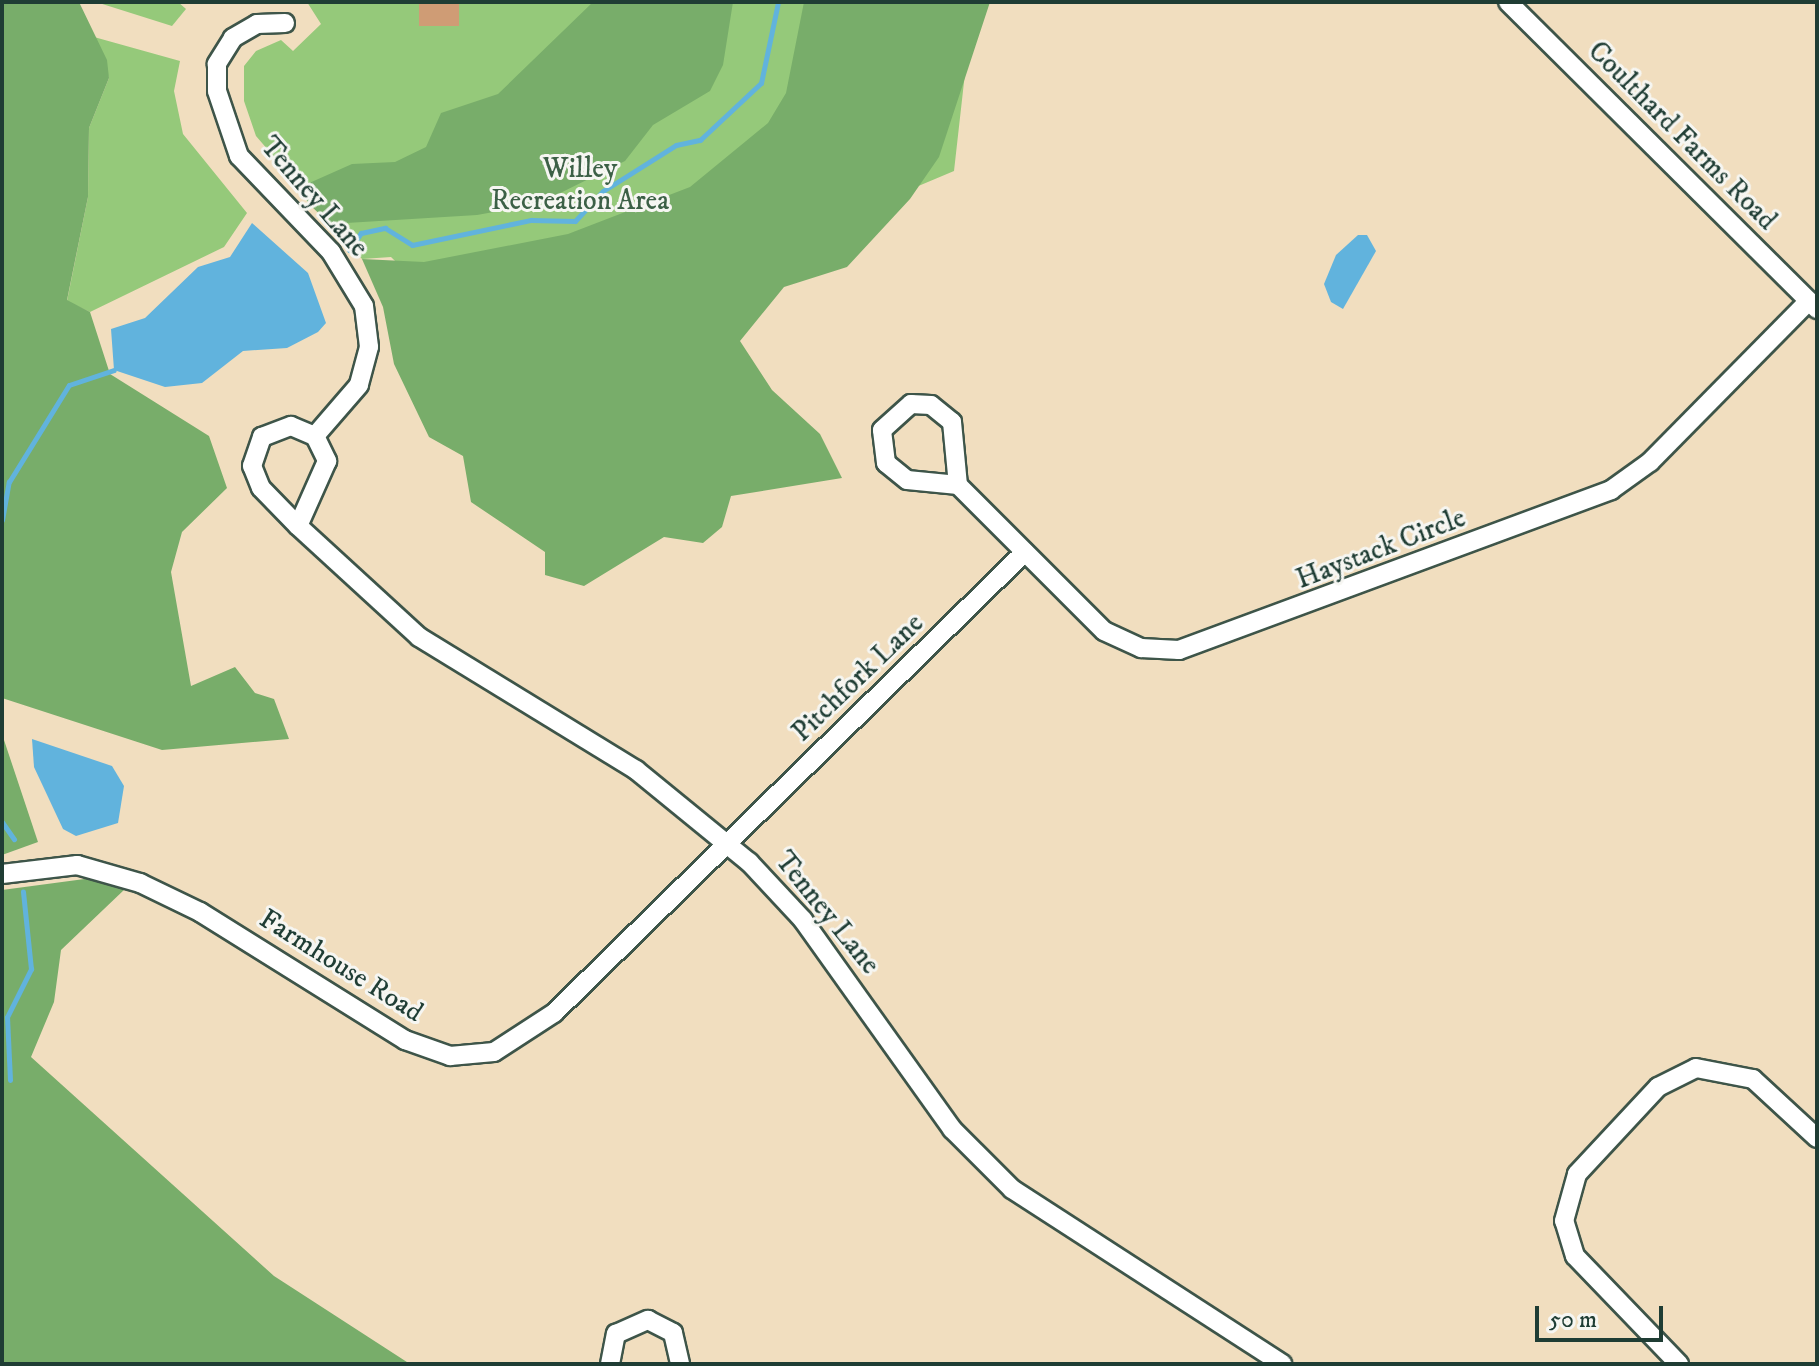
<!DOCTYPE html>
<html>
<head>
<meta charset="utf-8">
<style>
	body { margin:0 }
	#map { position:relative; width:1819px; height:1366px; overflow:hidden; background:#f1debf; font-family:"IM FELL DW Pica",serif }
	div>[style] { position:absolute }
	.green>* { inset:0; background:#95c97a }
	.forest>* { inset:0; background:#78ad6a }
	.water>* { inset:0; background:#61b3dd }
	.stream>* { height:5px; margin:-2.5px; padding:0 2.5px; transform-origin:2.5px; border-radius:2.5px; background:#61b3dd }
	.building>* { inset:0; background:#cf9c75; transform-origin:0 0 }
	.roads { filter:drop-shadow(2px 0 #3e5549) drop-shadow(-2px 0 #3e5549) drop-shadow(0 2px #3e5549) drop-shadow(0 -2px #3e5549) }
	.minor>* { height:18px; margin:-9px; padding:0 9px; transform-origin:9px; border-radius:9px; background:#fff }
	span { translate:-50% -50%; white-space:nowrap; text-align:center; line-height:1.15; -webkit-text-stroke:6px #f6f6f2; paint-order:stroke }
	.street-label { font-size:28px; color:#1f3d34 }
	.park-label { font-size:28px; color:#3c6046 }
	.frame { position:absolute; inset:0; border:4px solid #1f3d34; pointer-events:none }
	.scale { position:absolute; left:1535px; top:1306px; width:128px; height:36px; box-sizing:border-box; border:4px solid #1f3d34; border-top:0; padding-left:10px; font-size:24px; line-height:28px; white-space:nowrap; color:#1f3d34; -webkit-text-stroke:6px #f6f6f2; paint-order:stroke }
</style>
</head>
<body>
<div id="map">
	<div class="green">
		<i style="clip-path:polygon(96px 2px,178px 2px,186px 9px,172px 26px)"></i>
		<i style="clip-path:polygon(307px 2px,973px 2px,954px 171px,776px 246px,583px 446px,391px 257px,362px 259px,256px 136px,244px 101px,244px 66px,256px 51px,281px 40px,293px 51px,321px 24px)"></i>
		<i style="clip-path:polygon(94px 37px,180px 61px,174px 91px,183px 134px,247px 213px,224px 247px,90px 312px,67px 301px,88px 197px,89px 128px,109px 78px)"></i>
	</div>
	<div class="forest">
		<i style="clip-path:polygon(2px 2px,79px 2px,107px 60px,109px 78px,89px 128px,88px 197px,67px 300px,90px 312px,110px 374px,209px 436px,227px 488px,182px 532px,171px 572px,191px 686px,235px 667px,255px 693px,274px 699px,289px 739px,162px 750px,2px 698px)"></i>
		<i style="clip-path:polygon(593px 2px,733px 2px,723px 65px,710px 91px,653px 125px,625px 161px,538px 204px,477px 215px,330px 224px,310px 205px,298px 188px,352px 164px,395px 162px,426px 147px,441px 113px,498px 94px)"></i>
		<i style="clip-path:polygon(804px 2px,990px 2px,939px 157px,910px 199px,847px 267px,784px 287px,740px 341px,772px 390px,820px 434px,842px 478px,731px 496px,722px 527px,703px 543px,664px 537px,584px 586px,545px 575px,545px 552px,471px 502px,463px 456px,429px 437px,394px 364px,383px 307px,362px 259px,424px 262px,568px 234px,690px 187px,768px 123px,786px 93px)"></i>
		<i style="clip-path:polygon(2px 734px,38px 842px,2px 855px)"></i>
		<i style="clip-path:polygon(92px 878px,125px 889px,61px 950px,54px 1002px,31px 1057px,274px 1276px,410px 1364px,2px 1364px,2px 890px)"></i>
	</div>
	<div class="water">
		<i style="clip-path:polygon(252px 223px,308px 273px,326px 323px,318px 332px,287px 348px,243px 351px,202px 383px,165px 387px,114px 370px,111px 329px,145px 318px,198px 267px,230px 257px)"></i>
		<i style="clip-path:polygon(1358px 235px,1367px 235px,1376px 251px,1343px 309px,1331px 302px,1324px 284px,1336px 255px)"></i>
		<i style="clip-path:polygon(32px 739px,112px 766px,124px 786px,118px 823px,76px 836px,63px 829px,34px 767px)"></i>
	</div>
	<div class="stream">
		<i style="left:349px;top:250px;width:21px;rotate:-55deg"></i>
		<i style="left:361px;top:233px;width:25px;rotate:-12deg"></i>
		<i style="left:385px;top:228px;width:32px;rotate:32deg"></i>
		<i style="left:412px;top:245px;width:122px;rotate:-11.9deg"></i>
		<i style="left:531px;top:220px;width:44px;rotate:1.3deg"></i>
		<i style="left:575px;top:221px;width:41px;rotate:-47deg"></i>
		<i style="left:603px;top:191px;width:86px;rotate:-32.2deg"></i>
		<i style="left:676px;top:145px;width:25px;rotate:-12deg"></i>
		<i style="left:700px;top:140px;width:83px;rotate:-43.1deg"></i>
		<i style="left:761px;top:83px;width:83px;rotate:-78.1deg"></i>
		<i style="left:2px;top:520px;width:39px;rotate:-80deg"></i>
		<i style="left:9px;top:482px;width:114px;rotate:-58.3deg"></i>
		<i style="left:69px;top:385px;width:47px;rotate:-18.4deg"></i>
		<i style="left:2px;top:822px;width:21px;rotate:55deg"></i>
		<i style="left:10px;top:1080px;width:63px;rotate:-92.7deg"></i>
		<i style="left:7px;top:1017px;width:54px;rotate:-63.4deg"></i>
		<i style="left:31px;top:969px;width:78px;rotate:-95.9deg"></i>
	</div>
	<div class="building">
		<i style="left:419px;top:4px;width:40px;height:22px"></i>
	</div>
	<div class="roads">
		<div class="minor">
			<i style="left:1508px;top:2px;width:436px;rotate:44.8deg"></i>
			<i style="left:285px;top:23px;width:28px;rotate:178deg"></i>
			<i style="left:257px;top:24px;width:28px;rotate:150deg"></i>
			<i style="left:233px;top:38px;width:31px;rotate:122deg"></i>
			<i style="left:217px;top:64px;width:27px;rotate:90deg"></i>
			<i style="left:217px;top:91px;width:69px;rotate:71.3deg"></i>
			<i style="left:239px;top:156px;width:133px;rotate:46.2deg"></i>
			<i style="left:331px;top:252px;width:63px;rotate:58.6deg"></i>
			<i style="left:364px;top:306px;width:41px;rotate:83deg"></i>
			<i style="left:369px;top:347px;width:39px;rotate:105deg"></i>
			<i style="left:359px;top:385px;width:67px;rotate:130.8deg"></i>
			<i style="left:911px;top:404px;width:20px;rotate:3deg"></i>
			<i style="left:931px;top:405px;width:27px;rotate:39deg"></i>
			<i style="left:952px;top:422px;width:63px;rotate:84.6deg"></i>
			<i style="left:958px;top:485px;width:51px;rotate:-174.4deg"></i>
			<i style="left:907px;top:480px;width:27px;rotate:-141deg"></i>
			<i style="left:886px;top:463px;width:33px;rotate:-97deg"></i>
			<i style="left:882px;top:430px;width:39px;rotate:-42deg"></i>
			<i style="left:291px;top:426px;width:26px;rotate:23deg"></i>
			<i style="left:315px;top:436px;width:28px;rotate:64deg"></i>
			<i style="left:327px;top:461px;width:71px;rotate:114deg"></i>
			<i style="left:298px;top:526px;width:53px;rotate:-134.2deg"></i>
			<i style="left:261px;top:488px;width:24px;rotate:-112deg"></i>
			<i style="left:252px;top:466px;width:31px;rotate:-71deg"></i>
			<i style="left:262px;top:437px;width:31px;rotate:-21deg"></i>
			<i style="left:958px;top:485px;width:206px;rotate:45deg"></i>
			<i style="left:1104px;top:631px;width:41px;rotate:24.7deg"></i>
			<i style="left:1141px;top:648px;width:38px;rotate:3deg"></i>
			<i style="left:1179px;top:650px;width:461px;rotate:-20.3deg"></i>
			<i style="left:1611px;top:490px;width:48px;rotate:-35.7deg"></i>
			<i style="left:1650px;top:462px;width:226px;rotate:-45.4deg"></i>
			<i style="left:298px;top:526px;width:164px;rotate:42.5deg"></i>
			<i style="left:419px;top:637px;width:255px;rotate:31.5deg"></i>
			<i style="left:636px;top:770px;width:146px;rotate:39.2deg"></i>
			<i style="left:749px;top:862px;width:79px;rotate:47deg"></i>
			<i style="left:803px;top:920px;width:257px;rotate:54.5deg"></i>
			<i style="left:952px;top:1129px;width:85px;rotate:45deg"></i>
			<i style="left:1012px;top:1189px;width:322px;rotate:32.9deg"></i>
			<i style="left:2px;top:874px;width:76px;rotate:-6.8deg"></i>
			<i style="left:77px;top:865px;width:66px;rotate:15.9deg"></i>
			<i style="left:140px;top:883px;width:67px;rotate:25.8deg"></i>
			<i style="left:200px;top:912px;width:242px;rotate:32deg"></i>
			<i style="left:405px;top:1040px;width:48px;rotate:19.6deg"></i>
			<i style="left:450px;top:1056px;width:44px;rotate:-5.2deg"></i>
			<i style="left:494px;top:1052px;width:72px;rotate:-33deg"></i>
			<i style="left:554px;top:1013px;width:659px;rotate:-44.39deg"></i>
			<i style="left:610px;top:1364px;width:31px;rotate:-79deg"></i>
			<i style="left:616px;top:1334px;width:35px;rotate:-24deg"></i>
			<i style="left:648px;top:1320px;width:28px;rotate:27deg"></i>
			<i style="left:673px;top:1333px;width:32px;rotate:77deg"></i>
			<i style="left:1679px;top:1364px;width:150px;rotate:-133.9deg"></i>
			<i style="left:1575px;top:1256px;width:37px;rotate:-107deg"></i>
			<i style="left:1564px;top:1221px;width:49px;rotate:-74.5deg"></i>
			<i style="left:1577px;top:1174px;width:119px;rotate:-47deg"></i>
			<i style="left:1658px;top:1087px;width:42px;rotate:-26.6deg"></i>
			<i style="left:1696px;top:1068px;width:58px;rotate:10.9deg"></i>
			<i style="left:1753px;top:1079px;width:87px;rotate:42.7deg"></i>
		</div>
	</div>
	<div class="street-label">
		<span style="left:1682px;top:136px;rotate:45deg">Coulthard Farms Road</span>
		<span style="left:314px;top:197px;rotate:49deg">Tenney Lane</span>
		<span style="left:1381px;top:549px;rotate:-21deg">Haystack Circle</span>
		<span style="left:858px;top:678px;rotate:-44deg">Pitchfork Lane</span>
		<span style="left:827px;top:913px;rotate:51deg">Tenney Lane</span>
		<span style="left:341px;top:966px;rotate:32deg">Farmhouse Road</span>
	</div>
	<div class="park-label">
		<span style="left:580px;top:185px">Willey<br>Recreation Area</span>
	</div>
	<div class="frame"></div>
	<div class="scale">50 m</div>
</div>
</body>
</html>
